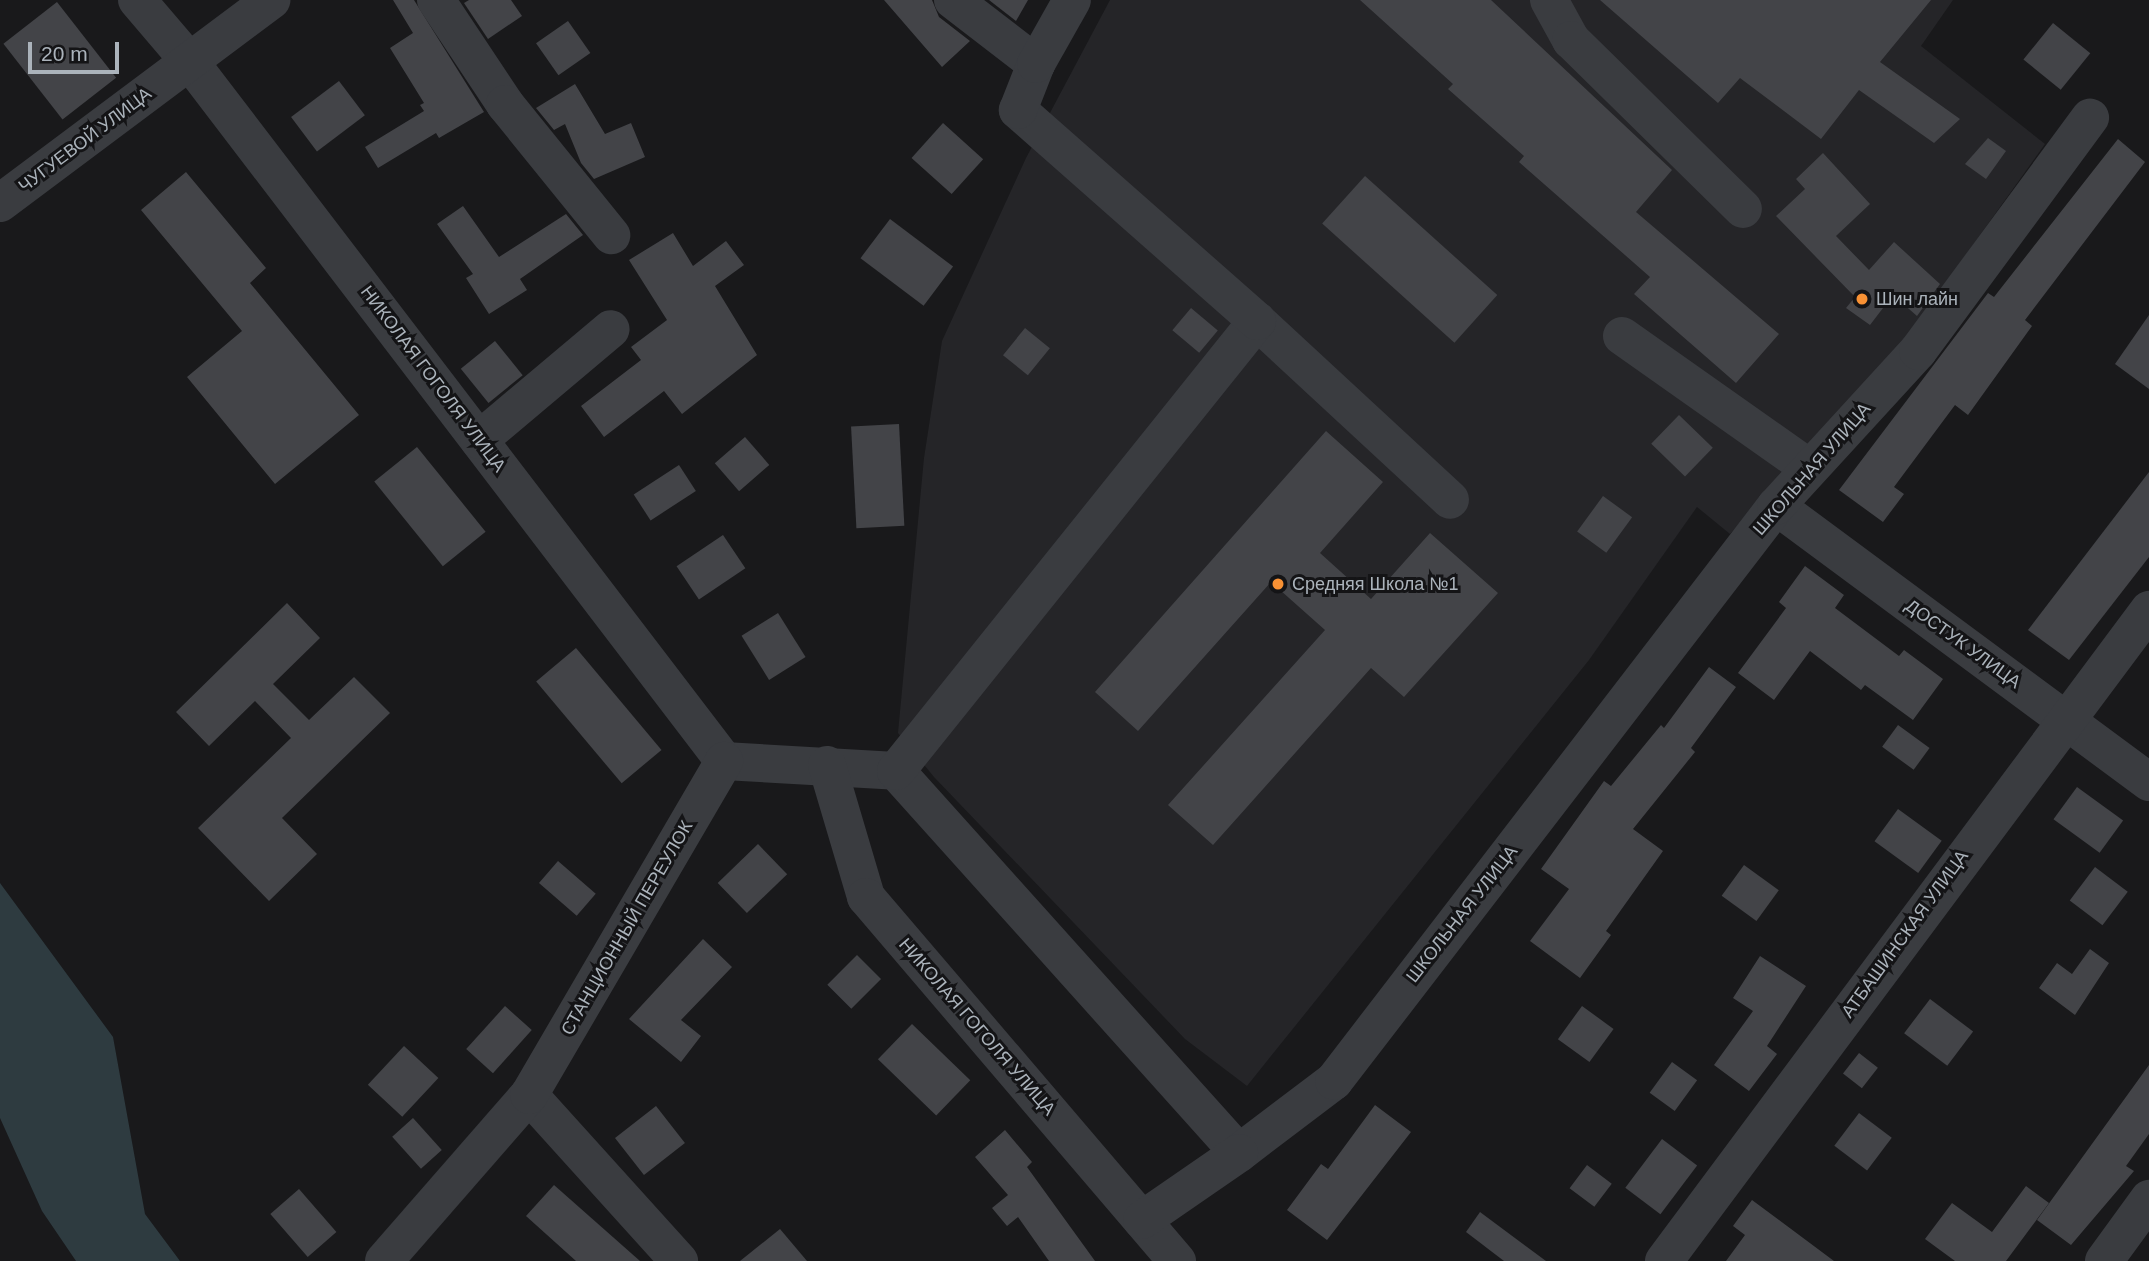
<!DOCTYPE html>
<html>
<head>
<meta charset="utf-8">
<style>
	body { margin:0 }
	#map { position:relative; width:2149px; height:1261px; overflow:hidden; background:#19191b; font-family:Helvetica,sans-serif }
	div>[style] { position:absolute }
	.built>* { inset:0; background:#252528 }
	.water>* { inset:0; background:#2e3b40 }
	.building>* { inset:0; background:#434448; transform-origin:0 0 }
	.minor>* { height:38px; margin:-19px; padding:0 19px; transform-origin:19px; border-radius:19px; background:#3a3c40 }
	.dots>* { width:19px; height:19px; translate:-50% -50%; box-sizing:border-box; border:4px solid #141416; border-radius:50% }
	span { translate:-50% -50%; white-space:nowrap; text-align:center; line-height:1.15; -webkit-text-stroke:6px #141416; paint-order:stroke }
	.street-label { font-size:18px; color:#abb3bb }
	.poi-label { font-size:18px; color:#abb3bb }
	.left { translate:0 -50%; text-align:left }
	.scale { position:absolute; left:28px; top:42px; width:91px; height:32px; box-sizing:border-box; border:4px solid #abb3bb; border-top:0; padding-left:9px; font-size:21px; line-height:24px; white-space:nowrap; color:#abb3bb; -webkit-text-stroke:5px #141416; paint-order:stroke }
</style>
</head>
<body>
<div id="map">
	<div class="built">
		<i style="clip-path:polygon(1110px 0,1953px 0,1921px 46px,2045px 144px,1905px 340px,1730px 534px,1697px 507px,1589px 660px,1247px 1086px,1185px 1039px,934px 777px,898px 733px,924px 458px,942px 341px,1026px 158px)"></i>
	</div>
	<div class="water">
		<i style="clip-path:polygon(0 883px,113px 1037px,145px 1214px,180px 1261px,76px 1261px,42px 1211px,0 1118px)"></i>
	</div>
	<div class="building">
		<i style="clip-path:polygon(393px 0,414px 0,484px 112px,439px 138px,436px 133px,378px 168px,365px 147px,424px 111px,420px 105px,424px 103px,390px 48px,413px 33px)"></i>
		<i style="clip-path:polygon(469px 0,511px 0,522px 16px,488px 39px,464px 3px)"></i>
		<i style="clip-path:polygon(884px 0,932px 0,939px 17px,970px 41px,942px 67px)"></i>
		<i style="clip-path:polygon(989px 0,1028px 0,1016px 21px)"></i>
		<i style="clip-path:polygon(1360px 0,1491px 0,1672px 170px,1636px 212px,1779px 334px,1736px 383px,1634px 294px,1650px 277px,1519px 162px,1524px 156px,1448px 89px,1453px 84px)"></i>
		<i style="clip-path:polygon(1600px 0,1931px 0,1880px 62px,1960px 119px,1934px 143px,1859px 90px,1821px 139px,1740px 78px,1718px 103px)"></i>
		<i style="left:57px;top:2px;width:96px;height:68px;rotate:52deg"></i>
		<i style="left:568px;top:21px;width:39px;height:39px;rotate:55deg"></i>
		<i style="left:2053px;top:23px;width:48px;height:47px;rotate:39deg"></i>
		<i style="left:339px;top:81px;width:43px;height:60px;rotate:53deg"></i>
		<i style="clip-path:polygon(575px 84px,605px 134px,631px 123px,645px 157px,594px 179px,581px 163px,565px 124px,554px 130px,536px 108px)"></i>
		<i style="left:943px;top:123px;width:54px;height:47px;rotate:42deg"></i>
		<i style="clip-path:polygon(1988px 138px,2006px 151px,1986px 179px,1965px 164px)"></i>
		<i style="clip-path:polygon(2118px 139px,2145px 162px,2025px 320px,2032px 326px,1968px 415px,1955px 405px,1894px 487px,1904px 494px,1883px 522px,1839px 490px,1988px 293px,1994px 297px)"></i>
		<i style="clip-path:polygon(1823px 153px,1870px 204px,1836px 236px,1869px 270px,1894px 242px,1940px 284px,1917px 316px,1893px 295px,1870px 325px,1846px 308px,1855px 297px,1776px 216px,1805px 189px,1796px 179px)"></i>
		<i style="clip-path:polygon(186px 172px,266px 268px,250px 283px,359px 415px,275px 484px,187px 377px,242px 331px,141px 210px)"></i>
		<i style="left:1365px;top:176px;width:178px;height:64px;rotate:42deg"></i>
		<i style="clip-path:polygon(463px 206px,499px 257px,566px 214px,583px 235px,520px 279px,527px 290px,489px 314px,466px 278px,473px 274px,437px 224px)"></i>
		<i style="left:890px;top:219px;width:79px;height:49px;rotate:37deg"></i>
		<i style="clip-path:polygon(673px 233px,693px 266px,726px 241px,744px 265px,715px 286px,757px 355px,682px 414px,664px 391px,604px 437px,581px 406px,641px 360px,631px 347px,667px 320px,629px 260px)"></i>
		<i style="left:1191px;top:308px;width:35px;height:29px;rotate:40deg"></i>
		<i style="clip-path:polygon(2149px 315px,2149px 389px,2115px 364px)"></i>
		<i style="left:1025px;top:328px;width:32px;height:35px;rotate:39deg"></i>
		<i style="left:495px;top:341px;width:44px;height:44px;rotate:51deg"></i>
		<i style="left:1679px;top:415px;width:47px;height:40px;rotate:44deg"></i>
		<i style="left:899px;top:424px;width:102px;height:48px;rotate:87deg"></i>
		<i style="clip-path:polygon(1326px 431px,1383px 482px,1320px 553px,1371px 599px,1430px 533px,1498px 593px,1404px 697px,1371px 668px,1213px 845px,1168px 805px,1325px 630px,1271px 582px,1138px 731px,1095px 692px)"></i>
		<i style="left:745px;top:437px;width:37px;height:40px;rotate:49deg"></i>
		<i style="left:417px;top:447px;width:109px;height:55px;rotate:51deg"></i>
		<i style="left:679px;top:465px;width:31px;height:54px;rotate:57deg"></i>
		<i style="clip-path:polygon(2149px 472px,2149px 557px,2069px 660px,2028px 630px)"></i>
		<i style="left:1603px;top:496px;width:36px;height:44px;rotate:36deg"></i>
		<i style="left:723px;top:535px;width:40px;height:56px;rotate:56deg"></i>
		<i style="clip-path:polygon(1805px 566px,1844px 595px,1835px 608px,1899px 656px,1904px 650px,1943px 679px,1913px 720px,1865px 685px,1861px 690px,1810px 651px,1774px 700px,1738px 673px,1786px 608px,1779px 602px)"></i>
		<i style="clip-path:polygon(287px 603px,320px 638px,273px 684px,309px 720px,354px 677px,390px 713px,282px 818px,317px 854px,269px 901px,198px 828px,291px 738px,255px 701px,209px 746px,176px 712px)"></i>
		<i style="left:778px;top:613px;width:52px;height:43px;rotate:58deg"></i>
		<i style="left:576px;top:648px;width:133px;height:52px;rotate:50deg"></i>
		<i style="clip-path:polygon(1709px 667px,1736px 687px,1691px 748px,1695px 752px,1633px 829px,1663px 851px,1606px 931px,1611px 935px,1580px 978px,1530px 941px,1569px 889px,1541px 869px,1604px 781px,1611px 786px,1661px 725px,1664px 728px)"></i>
		<i style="left:1898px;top:725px;width:39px;height:27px;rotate:36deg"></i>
		<i style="left:2077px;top:787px;width:57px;height:40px;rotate:36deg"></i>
		<i style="left:1898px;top:809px;width:54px;height:40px;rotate:36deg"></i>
		<i style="left:758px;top:844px;width:42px;height:56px;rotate:46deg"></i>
		<i style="left:558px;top:861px;width:50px;height:29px;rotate:41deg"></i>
		<i style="left:1744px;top:865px;width:43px;height:38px;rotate:36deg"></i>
		<i style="left:2095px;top:867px;width:41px;height:42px;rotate:37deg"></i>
		<i style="clip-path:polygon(703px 939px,732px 967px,681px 1020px,701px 1036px,681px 1062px,629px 1019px)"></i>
		<i style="clip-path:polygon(2090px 949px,2109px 963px,2075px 1015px,2039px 988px,2057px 963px,2072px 974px)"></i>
		<i style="left:857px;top:955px;width:34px;height:42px;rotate:45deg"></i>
		<i style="clip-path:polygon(1760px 956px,1806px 986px,1767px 1046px,1777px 1054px,1749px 1091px,1714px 1065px,1753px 1011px,1733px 998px)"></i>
		<i style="left:1930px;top:999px;width:54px;height:43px;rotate:37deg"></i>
		<i style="left:505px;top:1006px;width:36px;height:58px;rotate:42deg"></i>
		<i style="left:1582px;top:1006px;width:39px;height:41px;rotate:36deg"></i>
		<i style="left:912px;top:1024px;width:81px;height:49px;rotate:44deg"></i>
		<i style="left:404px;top:1046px;width:47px;height:53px;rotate:43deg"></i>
		<i style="left:1859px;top:1053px;width:24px;height:26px;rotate:38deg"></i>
		<i style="left:1672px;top:1062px;width:31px;height:38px;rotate:36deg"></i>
		<i style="clip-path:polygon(2149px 1065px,2149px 1134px,2126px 1166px,2134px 1171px,2071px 1245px,2037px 1220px)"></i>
		<i style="clip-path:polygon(1375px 1105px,1411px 1132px,1327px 1240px,1287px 1210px,1321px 1164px,1328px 1169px)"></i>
		<i style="left:656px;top:1106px;width:47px;height:52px;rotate:52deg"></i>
		<i style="left:1859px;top:1113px;width:41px;height:41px;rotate:37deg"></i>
		<i style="left:413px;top:1118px;width:43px;height:28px;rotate:48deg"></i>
		<i style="clip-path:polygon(1005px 1130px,1032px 1162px,1027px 1167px,1095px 1261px,1049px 1261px,1018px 1217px,1007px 1226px,992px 1208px,1008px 1195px,975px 1157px)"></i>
		<i style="left:1662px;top:1139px;width:44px;height:61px;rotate:37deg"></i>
		<i style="left:1587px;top:1165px;width:31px;height:29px;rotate:37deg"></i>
		<i style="clip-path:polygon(554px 1185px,640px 1261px,576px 1261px,526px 1216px)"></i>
		<i style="clip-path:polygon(2026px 1186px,2049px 1203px,2006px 1261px,1955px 1261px,1925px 1239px,1952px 1203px,1992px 1232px)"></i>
		<i style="left:299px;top:1189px;width:57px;height:38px;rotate:49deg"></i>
		<i style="clip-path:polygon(1752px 1200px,1834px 1261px,1726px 1261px,1745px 1235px,1733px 1226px)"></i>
		<i style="clip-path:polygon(1480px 1212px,1546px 1261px,1504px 1261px,1466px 1232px)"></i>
		<i style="clip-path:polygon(780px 1229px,807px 1261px,740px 1261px)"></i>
	</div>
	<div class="minor">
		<i style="left:137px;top:0;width:82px;rotate:49.5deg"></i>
		<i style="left:190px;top:62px;width:880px;rotate:52.62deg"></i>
		<i style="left:436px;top:0;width:125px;rotate:56.4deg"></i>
		<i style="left:505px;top:104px;width:169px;rotate:51deg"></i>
		<i style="left:953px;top:0;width:105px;rotate:37.6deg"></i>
		<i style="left:1549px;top:0;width:46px;rotate:61.2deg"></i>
		<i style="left:1571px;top:40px;width:241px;rotate:44.5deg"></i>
		<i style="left:0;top:203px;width:339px;rotate:-36.8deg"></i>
		<i style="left:1257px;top:321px;width:263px;rotate:42.8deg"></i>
		<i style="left:1622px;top:336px;width:229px;rotate:35.2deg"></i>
		<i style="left:479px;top:440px;width:172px;rotate:-40.1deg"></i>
		<i style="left:1776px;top:506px;width:464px;rotate:36.5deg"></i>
		<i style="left:724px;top:761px;width:172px;rotate:3.3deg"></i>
		<i style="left:896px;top:771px;width:513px;rotate:48.08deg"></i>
		<i style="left:1239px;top:1153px;width:119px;rotate:-37.2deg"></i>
		<i style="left:1334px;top:1081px;width:725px;rotate:-52.45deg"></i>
		<i style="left:1776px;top:506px;width:210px;rotate:-47.5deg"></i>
		<i style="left:1918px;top:351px;width:290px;rotate:-53.6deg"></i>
		<i style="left:827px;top:765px;width:138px;rotate:73.5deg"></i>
		<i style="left:866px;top:897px;width:479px;rotate:49.5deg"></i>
		<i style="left:896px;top:771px;width:577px;rotate:-51.26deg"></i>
		<i style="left:1257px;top:321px;width:319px;rotate:-138.6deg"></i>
		<i style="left:1018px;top:110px;width:49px;rotate:-68.6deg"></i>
		<i style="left:1036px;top:64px;width:73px;rotate:-60.6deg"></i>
		<i style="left:529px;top:1095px;width:224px;rotate:47.9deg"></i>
		<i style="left:1142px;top:1220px;width:118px;rotate:-34.6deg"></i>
		<i style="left:384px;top:1261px;width:220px;rotate:-48.9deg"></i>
		<i style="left:529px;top:1095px;width:387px;rotate:-59.7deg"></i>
		<i style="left:1664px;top:1261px;width:812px;rotate:-53.31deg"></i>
		<i style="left:2104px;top:1261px;width:77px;rotate:-54deg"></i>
	</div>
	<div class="dots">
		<i style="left:1862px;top:299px;background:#f89134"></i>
		<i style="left:1278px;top:584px;background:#f89134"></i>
	</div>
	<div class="street-label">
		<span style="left:85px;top:140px;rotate:-37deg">ЧУГУЕВОЙ УЛИЦА</span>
		<span style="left:433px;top:379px;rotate:53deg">НИКОЛАЯ ГОГОЛЯ УЛИЦА</span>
		<span style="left:1812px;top:469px;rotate:-49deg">ШКОЛЬНАЯ УЛИЦА</span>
		<span style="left:1963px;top:644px;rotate:36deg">ДОСТУК УЛИЦА</span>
		<span style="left:1462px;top:914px;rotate:-52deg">ШКОЛЬНАЯ УЛИЦА</span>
		<span style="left:627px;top:928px;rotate:-60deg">СТАНЦИОННЫЙ ПЕРЕУЛОК</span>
		<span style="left:1905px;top:934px;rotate:-54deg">АТБАШИНСКАЯ УЛИЦА</span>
		<span style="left:977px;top:1027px;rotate:49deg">НИКОЛАЯ ГОГОЛЯ УЛИЦА</span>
	</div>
	<div class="poi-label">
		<span class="left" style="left:1876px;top:299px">Шин лайн</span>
		<span class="left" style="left:1292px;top:584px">Средняя Школа №1</span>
	</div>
	<div class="scale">20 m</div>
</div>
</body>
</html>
